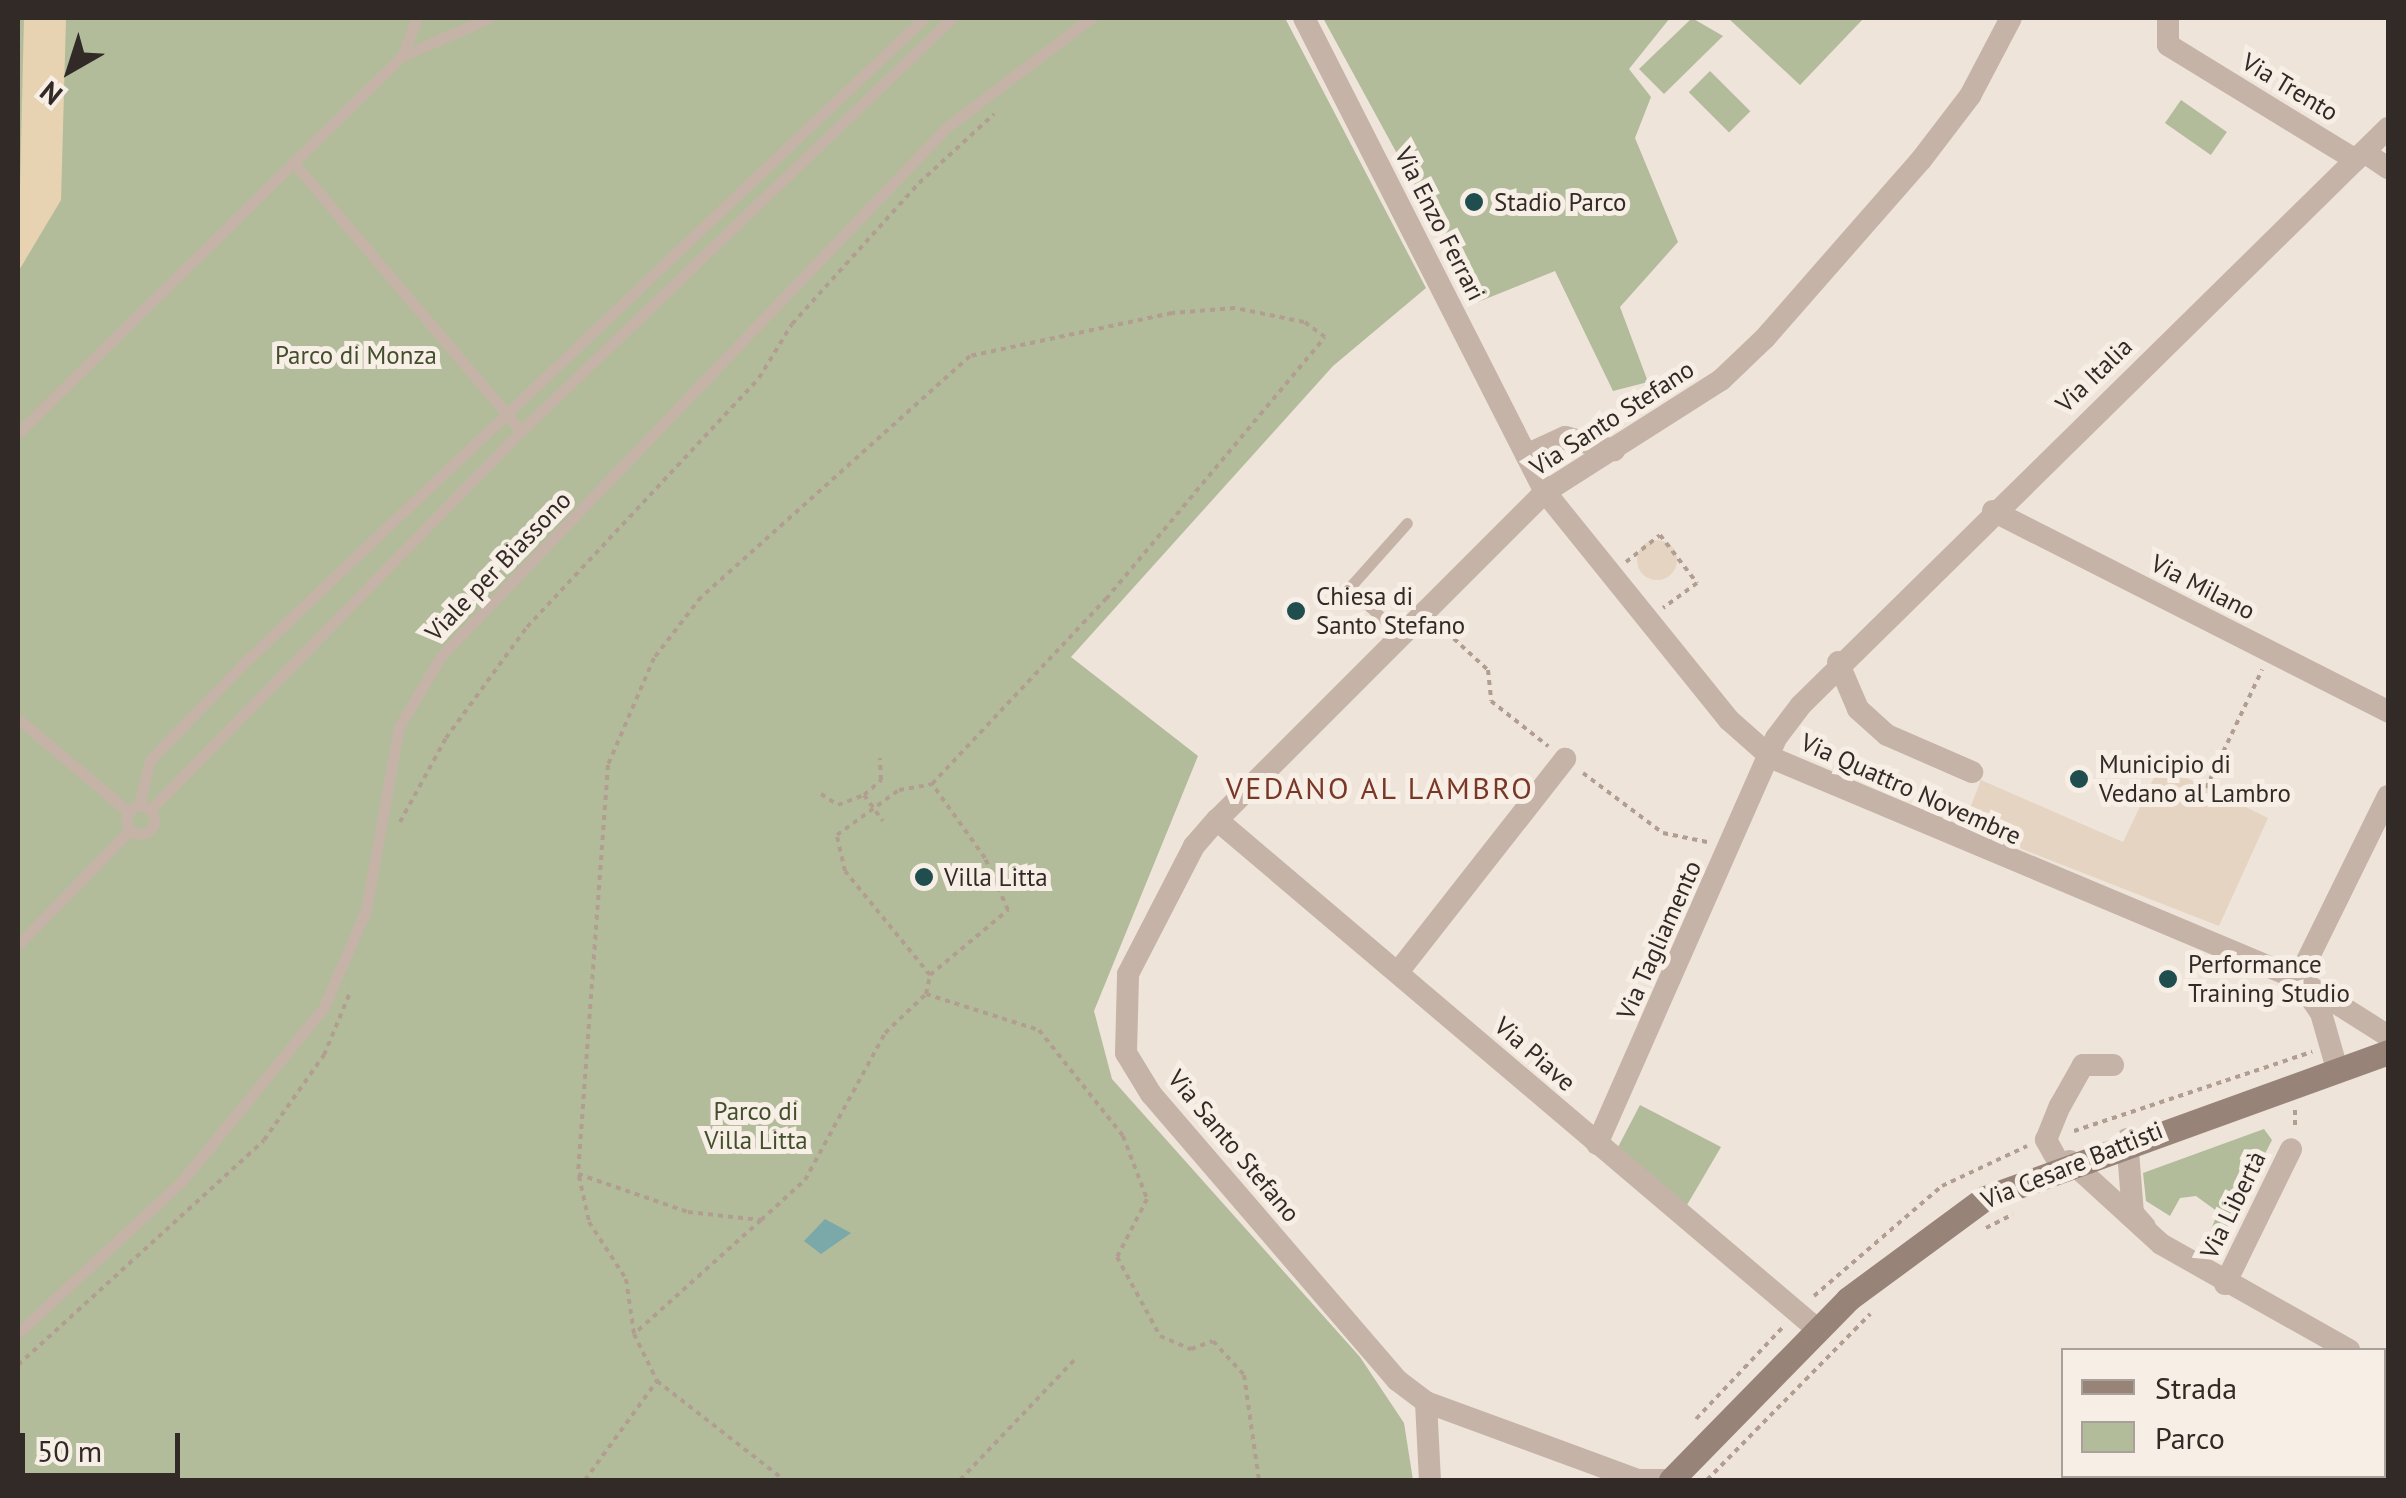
<!DOCTYPE html>
<html>
<head>
<meta charset="utf-8">
<style>
	body { margin:0 }
	#map { position:relative; width:2406px; height:1498px; overflow:hidden; background:#eee4d9; font-family:"PT Sans",sans-serif }
	div>[style] { position:absolute }
	.green>* { inset:0; background:#b2bc9b; transform-origin:0 0 }
	.sand>* { inset:0; background:#e7d3b2 }
	.plaza>* { inset:0; background:#e5d4c1 }
	.round { border-radius:50% }
	.water>* { inset:0; background:#7ba8a8 }
	.path>* { height:4px; margin-top:-2px; transform-origin:0; background:repeating-linear-gradient(90deg,#b19e91 0 5px,transparent 0 10px) }
	.lane>* { height:11px; margin:-5.5px; padding:0 5.5px; transform-origin:5.5px; border-radius:5.5px; background:#c5b3a7 }
	.lane>.ring { margin:-5.5px; padding:0; box-sizing:content-box; background:none; border:11px solid #c5b3a7; border-radius:50% }
	.street>* { height:22px; margin:-11px; padding:0 11px; transform-origin:11px; border-radius:11px; background:#c5b3a7 }
	.secondary>* { height:25px; margin:-12.5px; padding:0 12.5px; transform-origin:12.5px; border-radius:12.5px; background:#988378 }
	.dots>* { width:28px; height:28px; translate:-50% -50%; box-sizing:border-box; border:5px solid #f7eee5; border-radius:50% }
	span { translate:-50% -50%; white-space:nowrap; text-align:center; line-height:1.15; -webkit-text-stroke:10px #f7eee5; paint-order:stroke }
	.street-label { font-size:25px; color:#322a26 }
	.poi-label { font-size:25px; color:#322a26 }
	.left { translate:0 -50%; text-align:left }
	.park-label { font-size:25px; color:#434e2d }
	.quarter-label { font-size:30px; color:#793827; letter-spacing:2.5px }
	.frame { position:absolute; inset:0; border:20px solid #322a26; pointer-events:none }
	.legend { position:absolute; left:2061px; top:1348px; width:325px; height:130px; box-sizing:border-box; background:#f7eee5; border:2px solid #a8a099; margin:0; padding:12px 18px; list-style:none; font-size:30px; color:#322a26 }
	.legend li { display:flex; align-items:center; gap:20px; height:50px }
	.legend b { width:50px; border:2px solid #a8a099 }
	.north { position:absolute; left:20px; top:20px; width:100px; height:100px; -webkit-text-stroke:8px #f7eee5; paint-order:stroke; rotate:219deg; font-size:28px; font-weight:700; line-height:40px; text-align:center; color:#322a26 }
	.north::after { content:''; display:block; margin:auto; width:35px; height:45px; background:#322a26; clip-path:polygon(50% 0,100% 100%,50% 72%,0 100%) }
	.scale { position:absolute; left:20px; top:1433px; width:160px; height:45px; box-sizing:border-box; border:5px solid #322a26; border-top:0; padding-left:12px; font-size:30px; line-height:35px; white-space:nowrap; color:#322a26; -webkit-text-stroke:8px #f7eee5; paint-order:stroke }
</style>
</head>
<body>
<div id="map">
	<div class="green">
		<i style="clip-path:polygon(18px 18px,1285px 18px,1426px 288px,1333px 366px,1071px 657px,1198px 756px,1094px 1011px,1112px 1079px,1360px 1357px,1404px 1423px,1413px 1480px,18px 1480px)"></i>
		<i style="clip-path:polygon(1323px 18px,1670px 18px,1629px 69px,1651px 97px,1635px 138px,1678px 242px,1620px 307px,1648px 382px,1613px 391px,1555px 271px,1478px 302px)"></i>
		<i style="clip-path:polygon(1692px 18px,1723px 36px,1664px 94px,1639px 69px)"></i>
		<i style="clip-path:polygon(1728px 18px,1864px 18px,1800px 85px)"></i>
		<i style="left:1710px;top:71px;width:57px;height:30px;rotate:45deg"></i>
		<i style="left:2181px;top:100px;width:56px;height:28px;rotate:35deg"></i>
		<i style="clip-path:polygon(1640px 1105px,1721px 1147px,1687px 1205px,1618px 1147px)"></i>
		<i style="clip-path:polygon(2264px 1129px,2272px 1140px,2222px 1238px,2208px 1237px,2218px 1212px,2196px 1196px,2180px 1198px,2170px 1216px,2146px 1201px,2143px 1173px)"></i>
	</div>
	<div class="sand">
		<i style="clip-path:polygon(24px 18px,66px 18px,61px 200px,18px 272px)"></i>
	</div>
	<div class="plaza">
		<i class="round" style="left:1637px;top:540px;width:40px;height:40px"></i>
		<i style="clip-path:polygon(2160px 765px,2268px 818px,2219px 926px,1963px 826px,1981px 780px,2123px 842px)"></i>
	</div>
	<div class="water">
		<i style="clip-path:polygon(825px 1219px,851px 1233px,821px 1254px,804px 1241px)"></i>
	</div>
	<div class="path">
		<i style="left:1626px;top:562px;width:43px;rotate:-38.5deg"></i>
		<i style="left:1660px;top:535px;width:61px;rotate:52.4deg"></i>
		<i style="left:1697px;top:583px;width:42px;rotate:143.7deg"></i>
		<i style="left:1439px;top:625px;width:67px;rotate:42.6deg"></i>
		<i style="left:1488px;top:670px;width:31px;rotate:84deg"></i>
		<i style="left:1491px;top:701px;width:73px;rotate:38.3deg"></i>
		<i style="left:1583px;top:773px;width:100px;rotate:36.9deg"></i>
		<i style="left:1663px;top:833px;width:45px;rotate:11.6deg"></i>
		<i style="left:2206px;top:788px;width:131px;rotate:-64.6deg"></i>
		<i style="left:821px;top:794px;width:20px;rotate:33deg"></i>
		<i style="left:838px;top:805px;width:28px;rotate:-21deg"></i>
		<i style="left:864px;top:795px;width:32px;rotate:54deg"></i>
		<i style="left:864px;top:795px;width:23px;rotate:-41deg"></i>
		<i style="left:881px;top:780px;width:22px;rotate:-93deg"></i>
		<i style="left:400px;top:822px;width:96px;rotate:-61.3deg"></i>
		<i style="left:446px;top:738px;width:137px;rotate:-53.9deg"></i>
		<i style="left:527px;top:627px;width:340px;rotate:-47deg"></i>
		<i style="left:759px;top:378px;width:63px;rotate:-58.6deg"></i>
		<i style="left:792px;top:324px;width:190px;rotate:-48deg"></i>
		<i style="left:919px;top:183px;width:102px;rotate:-42.6deg"></i>
		<i style="left:930px;top:975px;width:134px;rotate:-129.3deg"></i>
		<i style="left:845px;top:871px;width:37px;rotate:-103deg"></i>
		<i style="left:837px;top:835px;width:77px;rotate:-36deg"></i>
		<i style="left:899px;top:790px;width:34px;rotate:-10deg"></i>
		<i style="left:932px;top:784px;width:254px;rotate:-46.8deg"></i>
		<i style="left:1106px;top:599px;width:341px;rotate:-50.1deg"></i>
		<i style="left:1325px;top:337px;width:26px;rotate:-144deg"></i>
		<i style="left:1304px;top:322px;width:70px;rotate:-168.5deg"></i>
		<i style="left:1235px;top:308px;width:63px;rotate:175.5deg"></i>
		<i style="left:1172px;top:313px;width:207px;rotate:168deg"></i>
		<i style="left:970px;top:356px;width:361px;rotate:138.1deg"></i>
		<i style="left:701px;top:597px;width:77px;rotate:127.6deg"></i>
		<i style="left:654px;top:658px;width:116px;rotate:113.3deg"></i>
		<i style="left:608px;top:765px;width:410px;rotate:94.2deg"></i>
		<i style="left:578px;top:1174px;width:116px;rotate:19.1deg"></i>
		<i style="left:688px;top:1212px;width:73px;rotate:6.3deg"></i>
		<i style="left:761px;top:1220px;width:59px;rotate:-42.3deg"></i>
		<i style="left:805px;top:1180px;width:167px;rotate:-61.4deg"></i>
		<i style="left:885px;top:1033px;width:57px;rotate:-43.6deg"></i>
		<i style="left:926px;top:994px;width:119px;rotate:17.7deg"></i>
		<i style="left:1039px;top:1030px;width:135px;rotate:51.6deg"></i>
		<i style="left:1123px;top:1136px;width:67px;rotate:69.1deg"></i>
		<i style="left:1147px;top:1199px;width:65px;rotate:117.3deg"></i>
		<i style="left:1117px;top:1257px;width:90px;rotate:61.4deg"></i>
		<i style="left:1160px;top:1336px;width:34px;rotate:23deg"></i>
		<i style="left:1191px;top:1349px;width:23px;rotate:-20deg"></i>
		<i style="left:1213px;top:1341px;width:46px;rotate:47.6deg"></i>
		<i style="left:1244px;top:1375px;width:106px;rotate:81.9deg"></i>
		<i style="left:926px;top:994px;width:19px;rotate:-78deg"></i>
		<i style="left:930px;top:975px;width:102px;rotate:-39.8deg"></i>
		<i style="left:1008px;top:910px;width:57px;rotate:-113.9deg"></i>
		<i style="left:985px;top:858px;width:91px;rotate:-125.6deg"></i>
		<i style="left:2295px;top:1110px;width:20px;rotate:90deg"></i>
		<i style="left:2074px;top:1131px;width:251px;rotate:-18.4deg"></i>
		<i style="left:579px;top:1176px;width:47px;rotate:77.7deg"></i>
		<i style="left:589px;top:1222px;width:68px;rotate:57deg"></i>
		<i style="left:626px;top:1279px;width:56px;rotate:81.7deg"></i>
		<i style="left:761px;top:1220px;width:171px;rotate:138.1deg"></i>
		<i style="left:634px;top:1334px;width:52px;rotate:63.9deg"></i>
		<i style="left:657px;top:1381px;width:161px;rotate:37.9deg"></i>
		<i style="left:1986px;top:1228px;width:30px;rotate:-27deg"></i>
		<i style="left:1814px;top:1296px;width:169px;rotate:-40.7deg"></i>
		<i style="left:1942px;top:1186px;width:94px;rotate:-25.2deg"></i>
		<i style="left:18px;top:1365px;width:333px;rotate:-42.4deg"></i>
		<i style="left:264px;top:1140px;width:104px;rotate:-54.8deg"></i>
		<i style="left:324px;top:1055px;width:70px;rotate:-67.4deg"></i>
		<i style="left:1696px;top:1419px;width:125px;rotate:-46.6deg"></i>
		<i style="left:585px;top:1480px;width:122px;rotate:-54deg"></i>
		<i style="left:960px;top:1480px;width:168px;rotate:-46.4deg"></i>
		<i style="left:1707px;top:1480px;width:233px;rotate:-45.5deg"></i>
	</div>
	<div class="lane">
		<i style="left:402px;top:56px;width:95px;rotate:-23.6deg"></i>
		<i style="left:293px;top:162px;width:353px;rotate:49.7deg"></i>
		<i style="left:18px;top:433px;width:538px;rotate:-44.47deg"></i>
		<i style="left:402px;top:56px;width:41px;rotate:-68.5deg"></i>
		<i style="left:1402px;top:636px;width:72px;rotate:-137.8deg"></i>
		<i style="left:1349px;top:588px;width:87px;rotate:-48.3deg"></i>
		<i style="left:18px;top:719px;width:145px;rotate:40deg"></i>
		<i class="ring" style="left:126px;top:806px;width:17px;height:17px"></i>
		<i style="left:139px;top:806px;width:47px;rotate:-76.6deg"></i>
		<i style="left:150px;top:760px;width:139px;rotate:-45.9deg"></i>
		<i style="left:247px;top:660px;width:933px;rotate:-43.48deg"></i>
		<i style="left:150px;top:810px;width:530px;rotate:-45.61deg"></i>
		<i style="left:521px;top:431px;width:597px;rotate:-43.78deg"></i>
		<i style="left:18px;top:945px;width:161px;rotate:-45.8deg"></i>
		<i style="left:18px;top:1333px;width:222px;rotate:-42.8deg"></i>
		<i style="left:181px;top:1182px;width:226px;rotate:-50.7deg"></i>
		<i style="left:324px;top:1007px;width:106px;rotate:-66.6deg"></i>
		<i style="left:366px;top:910px;width:186px;rotate:-79.8deg"></i>
		<i style="left:399px;top:727px;width:82px;rotate:-59.4deg"></i>
		<i style="left:441px;top:656px;width:732px;rotate:-46.27deg"></i>
		<i style="left:947px;top:127px;width:181px;rotate:-37.1deg"></i>
	</div>
	<div class="street">
		<i style="left:1304px;top:18px;width:532px;rotate:63.05deg"></i>
		<i style="left:1545px;top:492px;width:293px;rotate:51.1deg"></i>
		<i style="left:1729px;top:720px;width:57px;rotate:41.5deg"></i>
		<i style="left:1772px;top:758px;width:571px;rotate:22.79deg"></i>
		<i style="left:2298px;top:979px;width:107px;rotate:32.3deg"></i>
		<i style="left:2168px;top:18px;width:27px;rotate:90deg"></i>
		<i style="left:2168px;top:45px;width:220px;rotate:31.5deg"></i>
		<i style="left:2364px;top:152px;width:29px;rotate:34deg"></i>
		<i style="left:1526px;top:455px;width:43px;rotate:-24.8deg"></i>
		<i style="left:1565px;top:437px;width:51px;rotate:14.9deg"></i>
		<i style="left:1993px;top:511px;width:443px;rotate:26.9deg"></i>
		<i style="left:1838px;top:662px;width:51px;rotate:66.9deg"></i>
		<i style="left:1858px;top:709px;width:39px;rotate:42deg"></i>
		<i style="left:1887px;top:735px;width:93px;rotate:23.5deg"></i>
		<i style="left:1217px;top:820px;width:787px;rotate:40.31deg"></i>
		<i style="left:1398px;top:972px;width:271px;rotate:-51.9deg"></i>
		<i style="left:2298px;top:979px;width:204px;rotate:-63.8deg"></i>
		<i style="left:2300px;top:982px;width:37px;rotate:56deg"></i>
		<i style="left:2321px;top:1013px;width:58px;rotate:74.1deg"></i>
		<i style="left:2127px;top:1139px;width:74px;rotate:85.4deg"></i>
		<i style="left:2133px;top:1213px;width:18px;rotate:49deg"></i>
		<i style="left:1597px;top:1144px;width:444px;rotate:-66.2deg"></i>
		<i style="left:1776px;top:738px;width:41px;rotate:-52.9deg"></i>
		<i style="left:1801px;top:705px;width:823px;rotate:-44.51deg"></i>
		<i style="left:2070px;top:1161px;width:123px;rotate:42.4deg"></i>
		<i style="left:2161px;top:1244px;width:216px;rotate:29.4deg"></i>
		<i style="left:2060px;top:1165px;width:29px;rotate:-119deg"></i>
		<i style="left:2046px;top:1140px;width:37px;rotate:-68deg"></i>
		<i style="left:2060px;top:1106px;width:47px;rotate:-60.7deg"></i>
		<i style="left:2083px;top:1065px;width:30px"></i>
		<i style="left:2225px;top:1284px;width:150px;rotate:-63.9deg"></i>
		<i style="left:2384px;top:1368px;width:4px;rotate:27deg"></i>
		<i style="left:1426px;top:1402px;width:78px;rotate:87.1deg"></i>
		<i style="left:1676px;top:1480px;width:38px;rotate:180deg"></i>
		<i style="left:1638px;top:1480px;width:226px;rotate:-159.8deg"></i>
		<i style="left:1426px;top:1402px;width:36px;rotate:-143deg"></i>
		<i style="left:1397px;top:1380px;width:377px;rotate:-130.7deg"></i>
		<i style="left:1151px;top:1094px;width:48px;rotate:-121.4deg"></i>
		<i style="left:1126px;top:1053px;width:79px;rotate:-88.5deg"></i>
		<i style="left:1128px;top:974px;width:144px;rotate:-62.7deg"></i>
		<i style="left:1194px;top:846px;width:35px;rotate:-49deg"></i>
		<i style="left:1217px;top:820px;width:464px;rotate:-45deg"></i>
		<i style="left:1545px;top:492px;width:209px;rotate:-32.5deg"></i>
		<i style="left:1721px;top:380px;width:61px;rotate:-43.7deg"></i>
		<i style="left:1765px;top:338px;width:237px;rotate:-48.8deg"></i>
		<i style="left:1921px;top:160px;width:81px;rotate:-52.6deg"></i>
		<i style="left:1970px;top:96px;width:88px;rotate:-62.3deg"></i>
	</div>
	<div class="secondary">
		<i style="left:1671px;top:1480px;width:253px;rotate:-45.6deg"></i>
		<i style="left:1848px;top:1299px;width:170px;rotate:-36.4deg"></i>
		<i style="left:1985px;top:1198px;width:429px;rotate:-19.9deg"></i>
	</div>
	<div class="dots">
		<i style="left:1474px;top:202px;background:#204e4f"></i>
		<i style="left:1296px;top:611px;background:#204e4f"></i>
		<i style="left:2079px;top:779px;background:#204e4f"></i>
		<i style="left:924px;top:877px;background:#204e4f"></i>
		<i style="left:2168px;top:979px;background:#204e4f"></i>
	</div>
	<div class="street-label">
		<span style="left:2290px;top:87px;rotate:31deg">Via Trento</span>
		<span style="left:1440px;top:224px;rotate:63deg">Via Enzo Ferrari</span>
		<span style="left:2094px;top:375px;rotate:-44deg">Via Italia</span>
		<span style="left:1612px;top:418px;rotate:-33deg">Via Santo Stefano</span>
		<span style="left:498px;top:566px;rotate:-46deg">Viale per Biassono</span>
		<span style="left:2203px;top:587px;rotate:27deg">Via Milano</span>
		<span style="left:1911px;top:789px;rotate:24deg">Via Quattro Novembre</span>
		<span style="left:1659px;top:940px;rotate:-66deg">Via Tagliamento</span>
		<span style="left:1535px;top:1054px;rotate:41deg">Via Piave</span>
		<span style="left:1234px;top:1146px;rotate:50deg">Via Santo Stefano</span>
		<span style="left:2072px;top:1165px;rotate:-22deg">Via Cesare Battisti</span>
		<span style="left:2233px;top:1205px;rotate:-64deg">Via Libertà</span>
	</div>
	<div class="poi-label">
		<span class="left" style="left:1494px;top:202px">Stadio Parco</span>
		<span class="left" style="left:1316px;top:611px">Chiesa di<br>Santo Stefano</span>
		<span class="left" style="left:2099px;top:779px">Municipio di<br>Vedano al Lambro</span>
		<span class="left" style="left:944px;top:877px">Villa Litta</span>
		<span class="left" style="left:2188px;top:979px">Performance<br>Training Studio</span>
	</div>
	<div class="park-label">
		<span style="left:356px;top:355px">Parco di Monza</span>
		<span style="left:756px;top:1126px">Parco di<br>Villa Litta</span>
	</div>
	<div class="quarter-label">
		<span style="left:1380px;top:788px">VEDANO AL LAMBRO</span>
	</div>
	<div class="frame"></div>
	<ul class="legend">
	<li><b style="height:12px;background:#988378"></b>Strada</li>
	<li><b style="height:28px;background:#b2bc9b"></b>Parco</li>
	</ul>
	<div class="north">N</div>
	<div class="scale">50 m</div>
</div>
</body>
</html>
